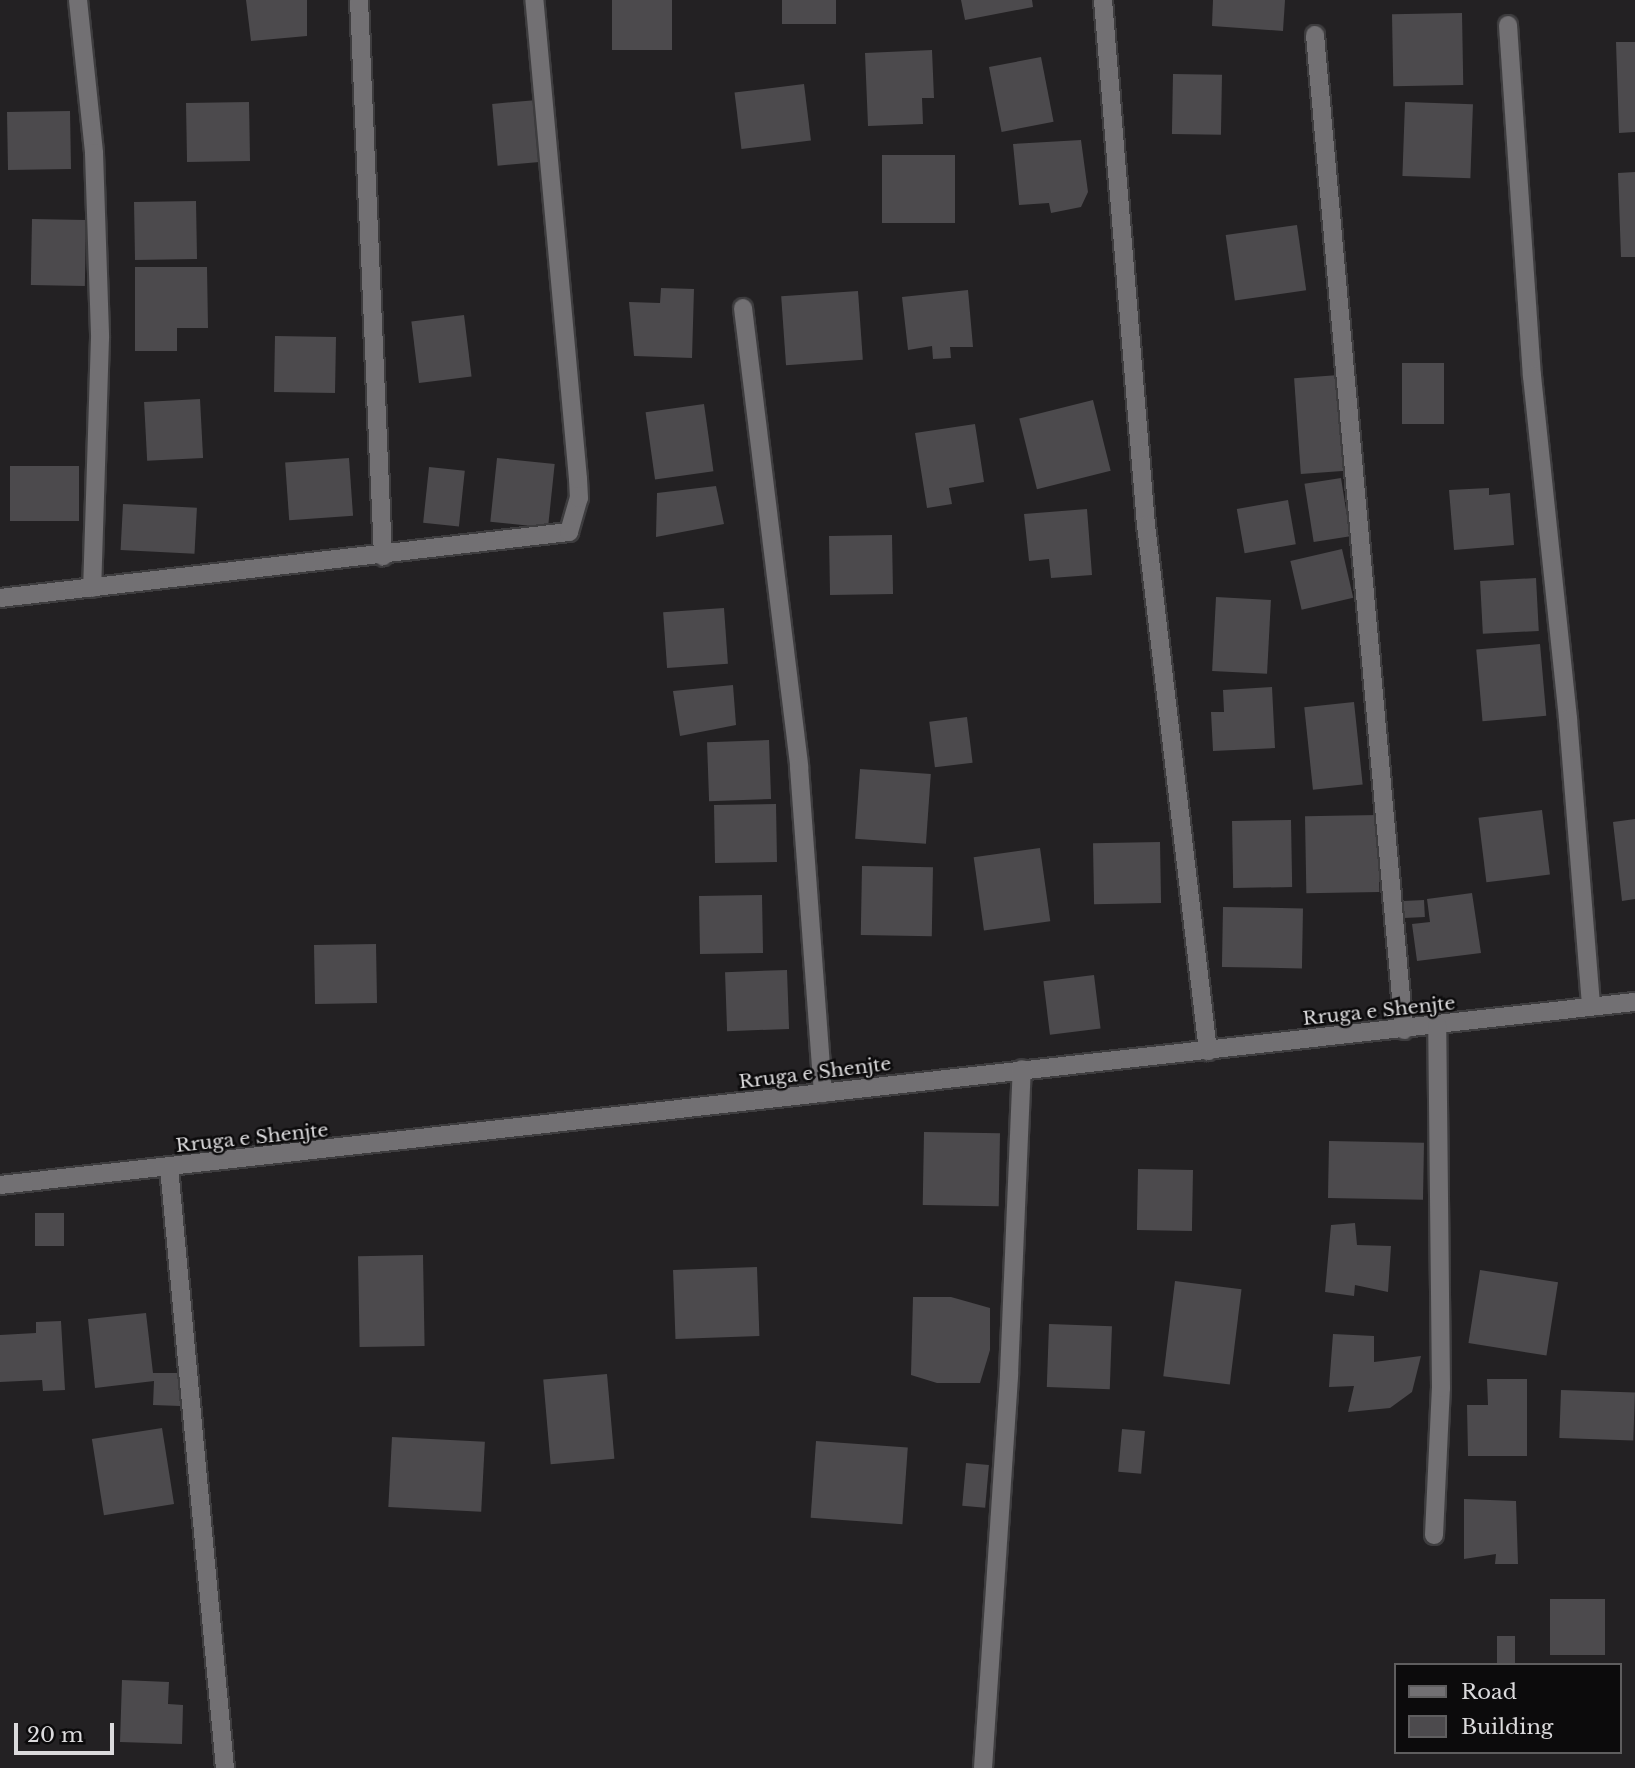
<!DOCTYPE html>
<html>
<head>
<meta charset="utf-8">
<style>
	body { margin:0 }
	#map { position:relative; width:1635px; height:1768px; overflow:hidden; background:#232123; font-family:"Libre Baskerville",serif }
	div>[style] { position:absolute }
	.building>* { inset:0; background:#4c4a4d; transform-origin:0 0 }
	.roads { filter:drop-shadow(2px 0 #3e3d3f) drop-shadow(-2px 0 #3e3d3f) drop-shadow(0 2px #3e3d3f) drop-shadow(0 -2px #3e3d3f) }
	.street>* { height:18px; margin:-9px; padding:0 9px; transform-origin:9px; border-radius:9px; background:#727073 }
	span { translate:-50% -50%; white-space:nowrap; text-align:center; line-height:1.15; -webkit-text-stroke:5px #0c0b0c; paint-order:stroke }
	.street-label { font-size:19px; color:#dbdadc }
	.legend { position:absolute; left:1394px; top:1663px; width:228px; height:91px; box-sizing:border-box; background:#0c0b0c; border:2px solid #5f5e5f; margin:0; padding:9px 12px; list-style:none; font-size:21px; color:#dbdadc }
	.legend li { display:flex; align-items:center; gap:14px; height:35px }
	.legend b { width:35px; border:2px solid #5f5e5f }
	.scale { position:absolute; left:14px; top:1723px; width:100px; height:32px; box-sizing:border-box; border:4px solid #dbdadc; border-top:0; padding-left:9px; font-size:21px; line-height:24px; white-space:nowrap; color:#dbdadc; -webkit-text-stroke:5px #0c0b0c; paint-order:stroke }
</style>
</head>
<body>
<div id="map">
	<div class="building">
		<i style="clip-path:polygon(246px 0,307px 0,307px 36px,251px 41px)"></i>
		<i style="left:612px;top:0;width:60px;height:50px"></i>
		<i style="left:782px;top:0;width:54px;height:24px"></i>
		<i style="clip-path:polygon(961px 0,1032px 0,1033px 7px,965px 20px)"></i>
		<i style="clip-path:polygon(1213px 0,1285px 0,1283px 31px,1212px 26px)"></i>
		<i style="left:1462px;top:13px;width:72px;height:70px;rotate:89deg"></i>
		<i style="clip-path:polygon(1616px 42px,1635px 42px,1635px 132px,1619px 133px)"></i>
		<i style="clip-path:polygon(932px 50px,934px 98px,922px 98px,923px 124px,868px 126px,865px 53px)"></i>
		<i style="left:1041px;top:57px;width:66px;height:53px;rotate:79deg"></i>
		<i style="left:1173px;top:74px;width:49px;height:60px;rotate:1deg"></i>
		<i style="left:804px;top:84px;width:57px;height:70px;rotate:83deg"></i>
		<i style="left:537px;top:100px;width:62px;height:45px;rotate:85deg"></i>
		<i style="left:249px;top:102px;width:59px;height:63px;rotate:89deg"></i>
		<i style="left:1405px;top:102px;width:68px;height:74px;rotate:2deg"></i>
		<i style="left:70px;top:111px;width:58px;height:63px;rotate:89deg"></i>
		<i style="clip-path:polygon(1081px 140px,1088px 192px,1081px 207px,1051px 213px,1049px 203px,1019px 205px,1013px 144px)"></i>
		<i style="left:882px;top:155px;width:73px;height:68px"></i>
		<i style="clip-path:polygon(1635px 172px,1635px 257px,1621px 257px,1618px 173px)"></i>
		<i style="left:196px;top:201px;width:58px;height:62px;rotate:89deg"></i>
		<i style="left:32px;top:219px;width:54px;height:66px;rotate:1deg"></i>
		<i style="left:1297px;top:225px;width:66px;height:72px;rotate:82deg"></i>
		<i style="clip-path:polygon(135px 267px,207px 267px,208px 328px,177px 328px,177px 351px,135px 351px)"></i>
		<i style="clip-path:polygon(661px 288px,694px 289px,692px 358px,634px 356px,629px 302px,660px 303px)"></i>
		<i style="clip-path:polygon(968px 290px,973px 347px,950px 347px,951px 358px,933px 359px,932px 346px,908px 350px,902px 297px)"></i>
		<i style="left:858px;top:291px;width:69px;height:77px;rotate:86deg"></i>
		<i style="left:464px;top:315px;width:62px;height:53px;rotate:83deg"></i>
		<i style="left:275px;top:336px;width:61px;height:56px;rotate:1deg"></i>
		<i style="left:1444px;top:363px;width:61px;height:42px;rotate:90deg"></i>
		<i style="left:1339px;top:375px;width:96px;height:45px;rotate:86deg"></i>
		<i style="left:200px;top:399px;width:59px;height:56px;rotate:87deg"></i>
		<i style="left:1093px;top:400px;width:73px;height:76px;rotate:76deg"></i>
		<i style="left:704px;top:404px;width:68px;height:59px;rotate:82deg"></i>
		<i style="clip-path:polygon(975px 424px,984px 482px,949px 488px,952px 504px,927px 508px,915px 433px)"></i>
		<i style="left:349px;top:458px;width:58px;height:64px;rotate:86deg"></i>
		<i style="left:497px;top:458px;width:58px;height:64px;rotate:6deg"></i>
		<i style="left:79px;top:466px;width:55px;height:69px;rotate:90deg"></i>
		<i style="left:429px;top:467px;width:36px;height:56px;rotate:6deg"></i>
		<i style="left:1341px;top:478px;width:59px;height:37px;rotate:81deg"></i>
		<i style="clip-path:polygon(716px 486px,724px 524px,656px 537px,657px 493px)"></i>
		<i style="clip-path:polygon(1489px 488px,1489px 495px,1510px 493px,1514px 545px,1454px 550px,1449px 490px)"></i>
		<i style="left:1288px;top:500px;width:45px;height:52px;rotate:80deg"></i>
		<i style="left:123px;top:504px;width:74px;height:46px;rotate:3deg"></i>
		<i style="clip-path:polygon(1087px 509px,1092px 575px,1051px 578px,1049px 559px,1029px 561px,1024px 514px)"></i>
		<i style="left:892px;top:535px;width:59px;height:63px;rotate:89deg"></i>
		<i style="left:1342px;top:549px;width:50px;height:53px;rotate:77deg"></i>
		<i style="left:1536px;top:578px;width:53px;height:56px;rotate:87deg"></i>
		<i style="left:1216px;top:597px;width:55px;height:74px;rotate:3deg"></i>
		<i style="left:724px;top:608px;width:56px;height:61px;rotate:86deg"></i>
		<i style="left:1540px;top:644px;width:72px;height:64px;rotate:85deg"></i>
		<i style="clip-path:polygon(733px 685px,736px 725px,680px 736px,673px 691px)"></i>
		<i style="clip-path:polygon(1272px 687px,1275px 748px,1213px 751px,1211px 712px,1224px 712px,1223px 690px)"></i>
		<i style="left:1354px;top:702px;width:83px;height:50px;rotate:84deg"></i>
		<i style="left:967px;top:717px;width:46px;height:38px;rotate:83deg"></i>
		<i style="left:769px;top:740px;width:59px;height:62px;rotate:88deg"></i>
		<i style="left:860px;top:769px;width:71px;height:70px;rotate:4deg"></i>
		<i style="left:776px;top:804px;width:58px;height:62px;rotate:89deg"></i>
		<i style="left:1542px;top:810px;width:65px;height:64px;rotate:83deg"></i>
		<i style="left:1378px;top:815px;width:77px;height:73px;rotate:89deg"></i>
		<i style="clip-path:polygon(1635px 819px,1635px 899px,1622px 901px,1613px 822px)"></i>
		<i style="left:1291px;top:820px;width:67px;height:59px;rotate:89deg"></i>
		<i style="left:1160px;top:842px;width:61px;height:67px;rotate:89deg"></i>
		<i style="left:1040px;top:848px;width:74px;height:67px;rotate:82deg"></i>
		<i style="left:862px;top:866px;width:71px;height:69px;rotate:1deg"></i>
		<i style="clip-path:polygon(1472px 893px,1481px 953px,1417px 961px,1412px 924px,1430px 922px,1427px 899px)"></i>
		<i style="left:762px;top:895px;width:58px;height:63px;rotate:89deg"></i>
		<i style="left:1424px;top:900px;width:17px;height:21px;rotate:87deg"></i>
		<i style="left:1223px;top:907px;width:80px;height:60px;rotate:1deg"></i>
		<i style="left:376px;top:944px;width:59px;height:62px;rotate:89deg"></i>
		<i style="left:787px;top:970px;width:59px;height:62px;rotate:88deg"></i>
		<i style="left:1094px;top:975px;width:54px;height:51px;rotate:83deg"></i>
		<i style="left:924px;top:1132px;width:76px;height:73px;rotate:1deg"></i>
		<i style="left:1329px;top:1141px;width:95px;height:57px;rotate:1deg"></i>
		<i style="left:1138px;top:1169px;width:55px;height:61px;rotate:1deg"></i>
		<i style="left:35px;top:1213px;width:29px;height:33px"></i>
		<i style="clip-path:polygon(1355px 1223px,1357px 1245px,1391px 1246px,1388px 1292px,1355px 1285px,1354px 1296px,1325px 1292px,1331px 1225px)"></i>
		<i style="left:423px;top:1255px;width:91px;height:65px;rotate:89deg"></i>
		<i style="left:757px;top:1267px;width:69px;height:84px;rotate:88deg"></i>
		<i style="left:1480px;top:1270px;width:79px;height:74px;rotate:9deg"></i>
		<i style="left:1175px;top:1281px;width:67px;height:96px;rotate:7deg"></i>
		<i style="clip-path:polygon(913px 1297px,951px 1297px,990px 1308px,990px 1350px,980px 1383px,937px 1383px,911px 1375px)"></i>
		<i style="clip-path:polygon(146px 1313px,153px 1373px,180px 1373px,180px 1406px,153px 1405px,154px 1381px,95px 1388px,88px 1319px)"></i>
		<i style="clip-path:polygon(61px 1321px,65px 1390px,43px 1391px,42px 1380px,0 1382px,0 1335px,36px 1333px,36px 1322px)"></i>
		<i style="left:1049px;top:1324px;width:63px;height:63px;rotate:2deg"></i>
		<i style="clip-path:polygon(1333px 1334px,1374px 1336px,1374px 1362px,1421px 1356px,1412px 1392px,1390px 1408px,1348px 1412px,1354px 1386px,1329px 1387px)"></i>
		<i style="left:607px;top:1374px;width:85px;height:64px;rotate:85deg"></i>
		<i style="clip-path:polygon(1487px 1379px,1527px 1379px,1527px 1456px,1468px 1456px,1467px 1405px,1488px 1405px)"></i>
		<i style="left:1561px;top:1390px;width:74px;height:48px;rotate:2deg"></i>
		<i style="left:162px;top:1428px;width:77px;height:71px;rotate:81deg"></i>
		<i style="left:1122px;top:1429px;width:23px;height:43px;rotate:5deg"></i>
		<i style="left:392px;top:1437px;width:93px;height:70px;rotate:3deg"></i>
		<i style="left:816px;top:1441px;width:92px;height:77px;rotate:4deg"></i>
		<i style="left:966px;top:1463px;width:23px;height:43px;rotate:5deg"></i>
		<i style="clip-path:polygon(1464px 1499px,1516px 1501px,1518px 1564px,1495px 1564px,1496px 1554px,1464px 1559px)"></i>
		<i style="left:1550px;top:1599px;width:55px;height:56px"></i>
		<i style="left:1497px;top:1636px;width:18px;height:29px"></i>
		<i style="clip-path:polygon(122px 1680px,169px 1682px,168px 1704px,183px 1705px,182px 1744px,120px 1742px)"></i>
	</div>
	<div class="roads">
		<div class="street">
			<i style="left:78px;top:0;width:154px;rotate:84deg"></i>
			<i style="left:94px;top:153px;width:185px;rotate:88.1deg"></i>
			<i style="left:100px;top:338px;width:250px;rotate:91.8deg"></i>
			<i style="left:359px;top:0;width:557px;rotate:87.53deg"></i>
			<i style="left:1103px;top:0;width:527px;rotate:85.32deg"></i>
			<i style="left:1146px;top:525px;width:530px;rotate:83.28deg"></i>
			<i style="left:1508px;top:25px;width:352px;rotate:86.1deg"></i>
			<i style="left:1532px;top:376px;width:345px;rotate:84deg"></i>
			<i style="left:1568px;top:719px;width:288px;rotate:85.4deg"></i>
			<i style="left:1315px;top:35px;width:999px;rotate:84.89deg"></i>
			<i style="left:743px;top:308px;width:462px;rotate:83deg"></i>
			<i style="left:799px;top:767px;width:327px;rotate:85.8deg"></i>
			<i style="left:0;top:598px;width:573px;rotate:-6.62deg"></i>
			<i style="left:569px;top:532px;width:35px;rotate:-74deg"></i>
			<i style="left:579px;top:498px;width:19px;rotate:-93deg"></i>
			<i style="left:578px;top:479px;width:481px;rotate:-95.2deg"></i>
			<i style="left:169px;top:1167px;width:604px;rotate:84.68deg"></i>
			<i style="left:0;top:1185px;width:1645px;rotate:-6.39deg"></i>
			<i style="left:1434px;top:1535px;width:147px;rotate:-87.3deg"></i>
			<i style="left:1441px;top:1388px;width:362px;rotate:-90.6deg"></i>
			<i style="left:983px;top:1768px;width:395px;rotate:-86.2deg"></i>
			<i style="left:1009px;top:1374px;width:305px;rotate:-87.6deg"></i>
		</div>
	</div>
	<div class="street-label">
		<span style="left:1379px;top:1011px;rotate:-6deg">Rruga e Shenjte</span>
		<span style="left:815px;top:1073px;rotate:-7deg">Rruga e Shenjte</span>
		<span style="left:252px;top:1138px;rotate:-6deg">Rruga e Shenjte</span>
	</div>
	<ul class="legend">
	<li><b style="height:9px;background:#727073"></b>Road</li>
	<li><b style="height:19px;background:#4c4a4d"></b>Building</li>
	</ul>
	<div class="scale">20 m</div>
</div>
</body>
</html>
